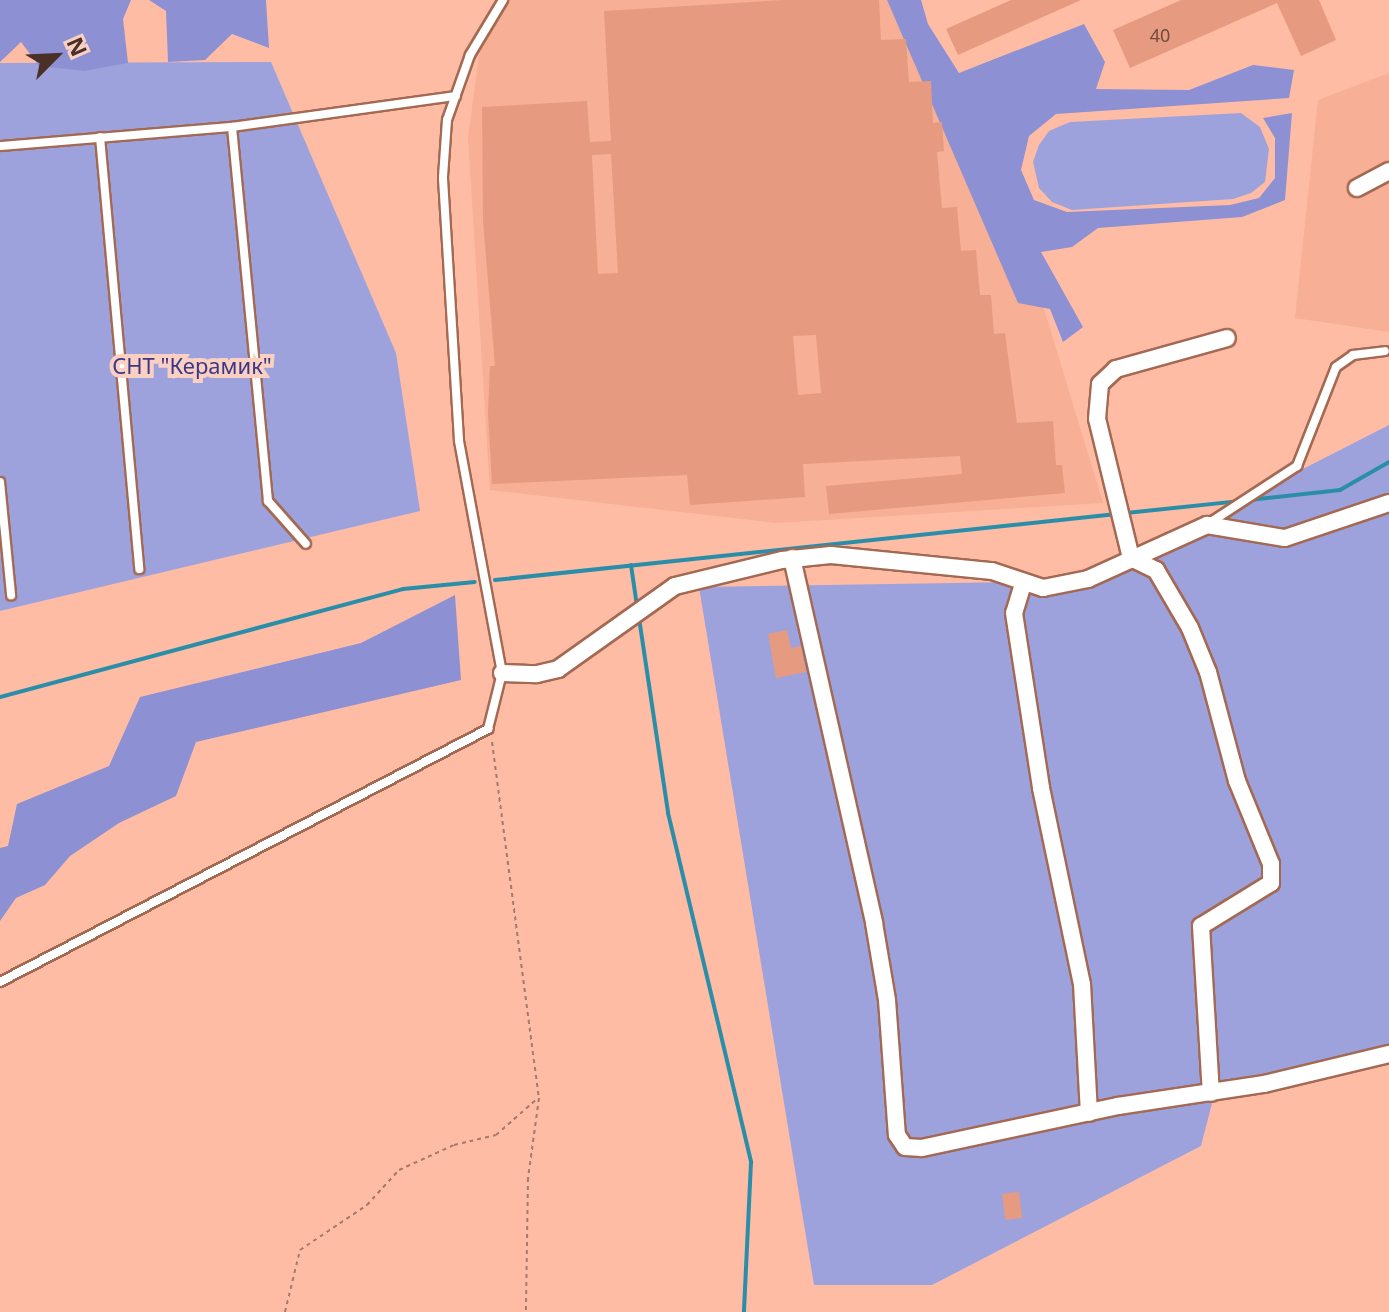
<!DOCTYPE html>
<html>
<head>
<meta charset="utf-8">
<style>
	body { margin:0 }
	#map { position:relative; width:1389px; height:1312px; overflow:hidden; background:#febca5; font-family:"Noto Sans",sans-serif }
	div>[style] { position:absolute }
	.built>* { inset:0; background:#f7af95 }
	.green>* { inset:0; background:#9da2dd }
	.forest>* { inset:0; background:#8d91d3 }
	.stream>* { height:4px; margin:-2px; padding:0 2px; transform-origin:2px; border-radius:2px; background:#2a8ea9 }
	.building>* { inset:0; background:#e69b80; transform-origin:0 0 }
	.path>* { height:2px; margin-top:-1px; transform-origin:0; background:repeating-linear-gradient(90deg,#a77968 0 4px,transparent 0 8px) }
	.roads { filter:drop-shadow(2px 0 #a46953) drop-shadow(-2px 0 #a46953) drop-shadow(0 2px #a46953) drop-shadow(0 -2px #a46953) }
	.service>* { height:8px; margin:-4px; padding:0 4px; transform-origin:4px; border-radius:4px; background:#fff }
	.minor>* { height:16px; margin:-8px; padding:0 8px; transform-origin:8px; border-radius:8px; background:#fff }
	span { translate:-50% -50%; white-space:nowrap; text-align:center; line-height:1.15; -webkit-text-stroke:8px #f9d0c2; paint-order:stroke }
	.number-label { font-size:18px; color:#714b3d }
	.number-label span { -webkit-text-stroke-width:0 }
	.park-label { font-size:22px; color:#3b3786 }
	.north { position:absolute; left:16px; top:16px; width:80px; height:80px; -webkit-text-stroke:6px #f9d0c2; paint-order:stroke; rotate:66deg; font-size:22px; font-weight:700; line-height:32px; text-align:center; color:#4a3027 }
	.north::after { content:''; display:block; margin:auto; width:28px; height:36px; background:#4a3027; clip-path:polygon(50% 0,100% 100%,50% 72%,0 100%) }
</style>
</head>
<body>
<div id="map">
	<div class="built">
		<i style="clip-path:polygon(510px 0,916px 0,1041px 299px,1103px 503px,776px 523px,490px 490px,468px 137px,480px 49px)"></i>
		<i style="clip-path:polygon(1389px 73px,1389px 332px,1295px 318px,1318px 100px)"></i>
	</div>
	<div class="green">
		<i style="clip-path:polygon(271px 62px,396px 353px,420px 511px,0 611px,0 63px)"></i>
		<i style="clip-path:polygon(1241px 113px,1260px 127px,1269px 149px,1265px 182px,1251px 193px,1233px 199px,1072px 210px,1052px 202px,1039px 188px,1033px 162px,1039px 145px,1049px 131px,1070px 122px)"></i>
		<i style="clip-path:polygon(1389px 425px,1389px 1056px,1217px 1084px,1201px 1146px,932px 1285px,814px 1285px,699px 587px,1083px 581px)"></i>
	</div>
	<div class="forest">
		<i style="clip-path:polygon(0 0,131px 0,123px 19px,128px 63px,84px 71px,39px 66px,21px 42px,0 62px)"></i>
		<i style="clip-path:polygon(149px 0,266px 0,269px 48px,232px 34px,205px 60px,168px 62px,166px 11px)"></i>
		<i style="clip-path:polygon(887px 0,921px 0,928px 24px,959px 73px,1084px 24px,1105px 62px,1096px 89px,1189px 90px,1253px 65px,1294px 70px,1289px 98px,1056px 114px,1029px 136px,1021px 170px,1034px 200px,1067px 212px,1230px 205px,1259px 198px,1275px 178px,1275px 138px,1263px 118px,1292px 113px,1285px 200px,1242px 217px,1098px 228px,1072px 247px,1041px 252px,1083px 327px,1063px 342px,1050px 309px,1018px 303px)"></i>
		<i style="clip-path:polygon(455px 595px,461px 680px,196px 742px,176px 796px,119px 823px,70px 856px,45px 885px,16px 898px,0 921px,0 848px,8px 846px,17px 804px,109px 766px,140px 697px,361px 643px)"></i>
	</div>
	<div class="stream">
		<i style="left:1249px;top:500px;width:92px;rotate:-6.3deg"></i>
		<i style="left:1340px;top:490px;width:56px;rotate:-29.7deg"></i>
		<i style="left:1126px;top:513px;width:116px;rotate:-6deg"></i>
		<i style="left:631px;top:565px;width:41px;rotate:81.7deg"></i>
		<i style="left:495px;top:580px;width:625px;rotate:-6.06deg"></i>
		<i style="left:639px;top:618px;width:197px;rotate:81.5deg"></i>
		<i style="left:668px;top:813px;width:359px;rotate:76.6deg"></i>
		<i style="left:751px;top:1162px;width:150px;rotate:92.7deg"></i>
		<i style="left:0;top:697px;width:417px;rotate:-15deg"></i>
		<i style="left:403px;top:589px;width:72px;rotate:-5.6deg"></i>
	</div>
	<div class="building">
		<i style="clip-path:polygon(evenodd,784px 0,879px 0,881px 40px,906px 39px,909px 82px,931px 81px,933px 123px,942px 122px,944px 151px,937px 152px,942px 208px,957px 207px,961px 251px,976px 250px,980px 295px,991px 295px,994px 334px,1005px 333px,1017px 423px,1053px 421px,1056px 465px,1062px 465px,1065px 493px,829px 514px,826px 486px,962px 474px,960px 456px,803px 464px,805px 497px,690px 505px,687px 475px,492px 484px,488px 412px,490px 366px,495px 366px,483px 221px,482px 107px,587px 101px,590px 142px,611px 141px,604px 11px,784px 0,611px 154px,618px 273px,598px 274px,592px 155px,611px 154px,784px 0,816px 335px,821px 393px,798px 395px,793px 336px,816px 335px)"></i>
		<i style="clip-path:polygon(1011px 0,1081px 0,958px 55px,946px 29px)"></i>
		<i style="clip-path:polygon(1181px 0,1319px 0,1336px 40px,1301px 56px,1277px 3px,1130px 68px,1113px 30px)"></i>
		<i style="clip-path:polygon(787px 630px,791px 648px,801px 646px,806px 672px,776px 678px,768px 634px)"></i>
		<i style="left:1019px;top:1192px;width:26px;height:17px;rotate:83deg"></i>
	</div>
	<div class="path">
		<i style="left:492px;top:742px;width:359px;rotate:82.5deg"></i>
		<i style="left:539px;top:1098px;width:81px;rotate:97.8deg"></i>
		<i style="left:528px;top:1178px;width:134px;rotate:90.9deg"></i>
		<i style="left:285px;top:1312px;width:64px;rotate:-76.4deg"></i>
		<i style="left:300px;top:1250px;width:81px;rotate:-33.9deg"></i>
		<i style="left:367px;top:1205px;width:47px;rotate:-47.6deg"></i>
		<i style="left:399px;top:1170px;width:60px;rotate:-24.4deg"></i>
		<i style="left:454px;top:1145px;width:43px;rotate:-13.4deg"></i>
		<i style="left:496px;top:1135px;width:56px;rotate:-41.4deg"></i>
	</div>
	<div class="roads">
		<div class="service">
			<i style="left:232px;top:127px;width:376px;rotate:84.5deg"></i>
			<i style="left:268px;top:501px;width:57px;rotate:48.5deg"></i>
			<i style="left:100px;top:137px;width:434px;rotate:84.8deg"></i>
			<i style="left:0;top:146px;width:233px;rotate:-4.7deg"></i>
			<i style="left:232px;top:127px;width:226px;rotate:-7.9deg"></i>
			<i style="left:0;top:482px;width:114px;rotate:84.4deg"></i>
			<i style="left:1211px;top:522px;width:103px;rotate:-33.1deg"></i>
			<i style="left:1297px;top:466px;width:106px;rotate:-68.5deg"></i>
			<i style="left:1336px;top:367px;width:21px;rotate:-35deg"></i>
			<i style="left:1353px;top:355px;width:32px;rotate:-7deg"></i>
			<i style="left:0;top:982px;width:550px;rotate:-27.4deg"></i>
			<i style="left:488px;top:729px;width:58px;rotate:-76deg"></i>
			<i style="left:502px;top:673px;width:237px;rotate:-100.5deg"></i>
			<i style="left:459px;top:440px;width:263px;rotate:-93.5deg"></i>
			<i style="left:443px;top:177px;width:57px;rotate:-86deg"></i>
			<i style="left:447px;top:120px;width:69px;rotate:-70.5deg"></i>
			<i style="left:470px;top:55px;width:64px;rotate:-59deg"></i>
		</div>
		<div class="minor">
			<i style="left:1357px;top:188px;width:36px;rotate:-28deg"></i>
			<i style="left:792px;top:558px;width:374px;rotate:77.3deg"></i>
			<i style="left:874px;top:923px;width:78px;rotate:80.4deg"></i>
			<i style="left:887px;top:1000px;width:135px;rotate:85.8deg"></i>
			<i style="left:897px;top:1135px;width:14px;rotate:56deg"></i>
			<i style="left:905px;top:1147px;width:17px;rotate:3deg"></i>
			<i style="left:922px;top:1148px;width:200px;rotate:-12.1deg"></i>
			<i style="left:1118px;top:1106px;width:148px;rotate:-8.6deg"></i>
			<i style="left:1264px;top:1084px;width:129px;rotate:-13.5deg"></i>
			<i style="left:1131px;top:558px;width:28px;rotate:26deg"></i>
			<i style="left:1156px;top:570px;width:67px;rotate:59.6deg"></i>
			<i style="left:1190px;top:628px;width:48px;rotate:67.8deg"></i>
			<i style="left:1208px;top:672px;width:113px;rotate:75.1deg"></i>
			<i style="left:1237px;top:781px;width:90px;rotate:67.7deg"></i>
			<i style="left:1271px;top:864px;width:19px;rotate:90deg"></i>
			<i style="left:1271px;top:883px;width:82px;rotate:148.4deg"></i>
			<i style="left:1201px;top:926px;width:167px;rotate:86.6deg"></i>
			<i style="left:1131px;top:558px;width:143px;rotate:-103.7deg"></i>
			<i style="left:1097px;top:419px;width:35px;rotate:-85deg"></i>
			<i style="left:1100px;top:384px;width:22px;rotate:-43deg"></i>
			<i style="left:1116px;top:369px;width:115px;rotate:-15.6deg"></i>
			<i style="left:1023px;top:584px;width:30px;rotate:107deg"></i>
			<i style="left:1014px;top:613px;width:177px;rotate:81.2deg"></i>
			<i style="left:1041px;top:788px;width:200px;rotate:78.2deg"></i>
			<i style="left:1082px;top:984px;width:129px;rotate:86.9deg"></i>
			<i style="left:502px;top:673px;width:35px;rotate:2deg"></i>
			<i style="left:537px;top:674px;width:22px;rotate:-13deg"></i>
			<i style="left:558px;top:669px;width:143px;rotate:-35.4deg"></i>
			<i style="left:675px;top:586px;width:110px;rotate:-13.7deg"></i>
			<i style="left:782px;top:560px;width:49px;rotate:-5.8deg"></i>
			<i style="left:831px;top:555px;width:162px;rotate:5.7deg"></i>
			<i style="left:992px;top:571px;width:54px;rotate:18.4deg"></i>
			<i style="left:1043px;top:588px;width:46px;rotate:-11.3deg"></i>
			<i style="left:1088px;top:579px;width:131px;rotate:-24.4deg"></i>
			<i style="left:1207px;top:525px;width:79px;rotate:9.5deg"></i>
			<i style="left:1285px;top:538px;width:110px;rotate:-18.6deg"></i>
		</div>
	</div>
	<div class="number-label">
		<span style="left:1160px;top:35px">40</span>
	</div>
	<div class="park-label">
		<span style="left:192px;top:366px">СНТ "Керамик"</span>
	</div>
	<div class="north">N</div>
</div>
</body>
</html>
